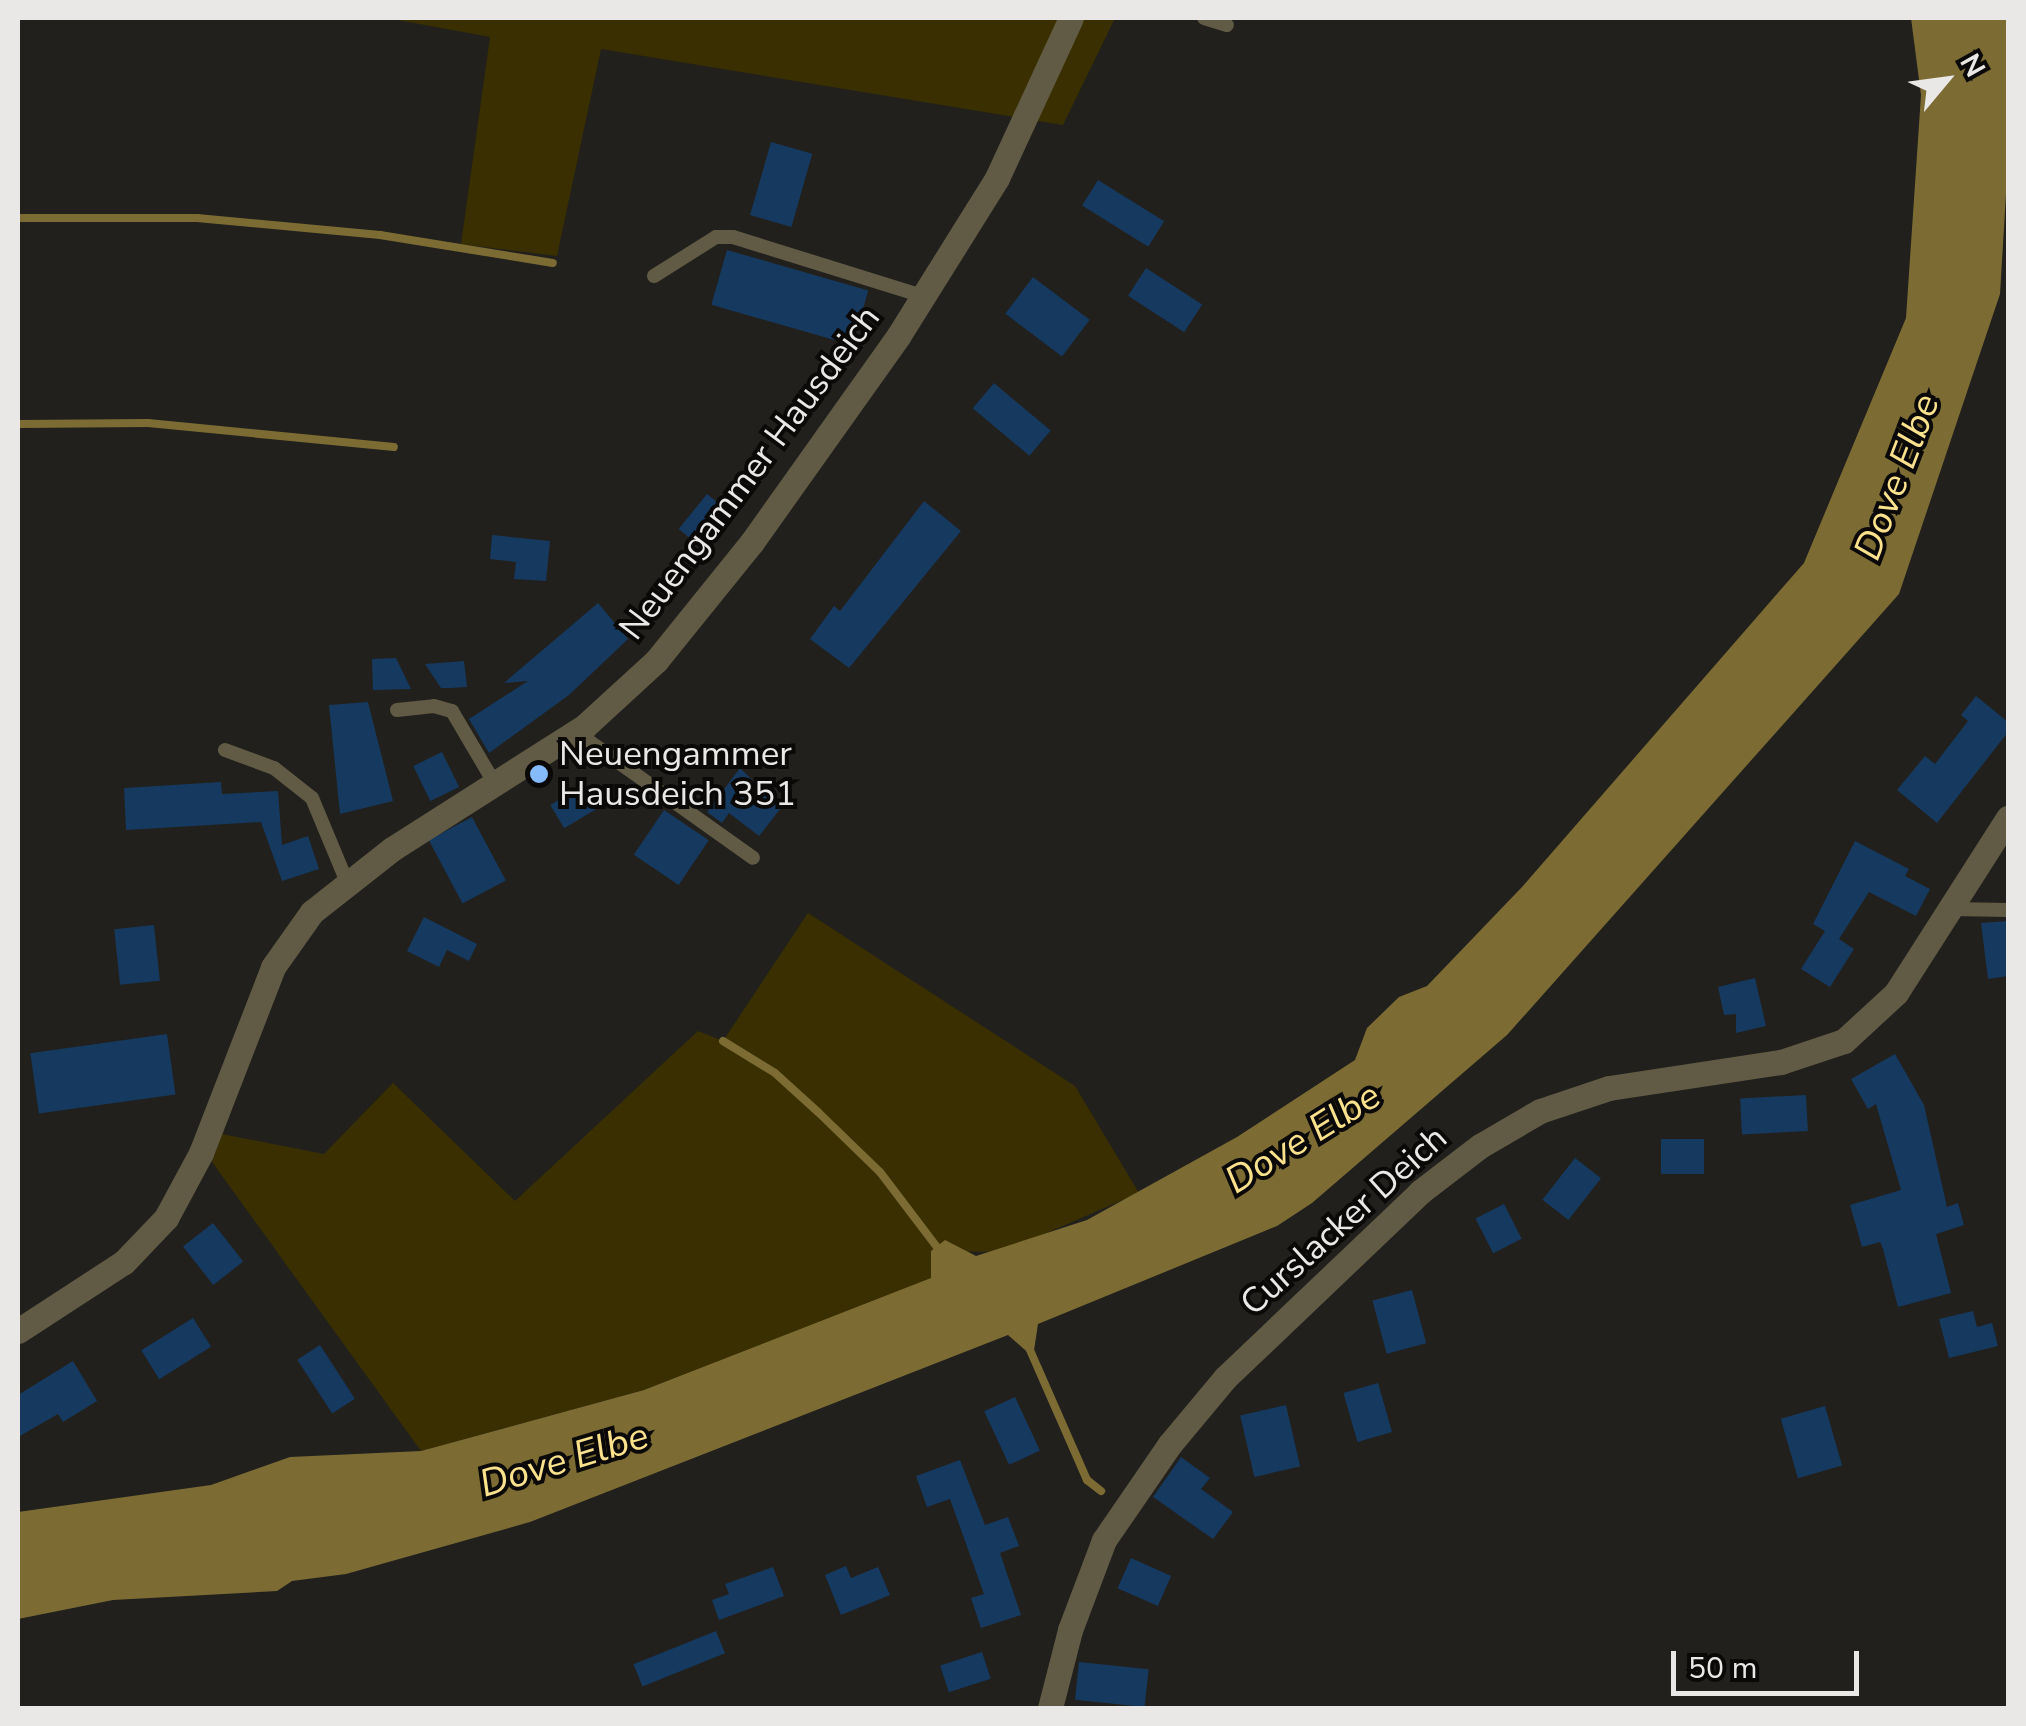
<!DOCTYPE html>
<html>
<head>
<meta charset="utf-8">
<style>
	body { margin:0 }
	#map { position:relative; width:2026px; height:1726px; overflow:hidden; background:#21201c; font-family:"Nunito Sans",sans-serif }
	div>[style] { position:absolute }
	.green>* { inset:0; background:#3a2f00 }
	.water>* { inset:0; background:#7c6c34 }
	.stream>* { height:8px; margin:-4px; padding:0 4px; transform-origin:4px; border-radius:4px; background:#7c6c34 }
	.building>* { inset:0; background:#16395f; transform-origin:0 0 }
	.service>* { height:14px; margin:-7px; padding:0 7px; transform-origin:7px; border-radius:7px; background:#615b45 }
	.minor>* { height:25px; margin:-12.5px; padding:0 12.5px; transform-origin:12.5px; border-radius:12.5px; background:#615b45 }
	.tertiary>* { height:25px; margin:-12.5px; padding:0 12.5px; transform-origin:12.5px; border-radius:12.5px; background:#615b45 }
	.dots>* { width:28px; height:28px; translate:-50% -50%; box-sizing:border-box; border:5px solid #0a0908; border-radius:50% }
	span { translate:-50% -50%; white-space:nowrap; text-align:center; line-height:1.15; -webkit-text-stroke:8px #0a0908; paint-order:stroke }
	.street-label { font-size:35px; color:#e9e8e6 }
	.poi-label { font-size:35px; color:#e9e8e6 }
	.left { translate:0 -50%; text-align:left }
	.water-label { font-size:38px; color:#fae28d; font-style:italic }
	.frame { position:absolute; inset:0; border:20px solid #e9e8e6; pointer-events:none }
	.north { position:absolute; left:1896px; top:30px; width:100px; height:100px; -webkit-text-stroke:8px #0a0908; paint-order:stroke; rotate:61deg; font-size:28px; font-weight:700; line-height:40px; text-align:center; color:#e9e8e6 }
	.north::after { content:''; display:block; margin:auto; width:35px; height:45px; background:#e9e8e6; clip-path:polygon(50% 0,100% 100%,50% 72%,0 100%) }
	.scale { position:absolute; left:1671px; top:1651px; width:188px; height:45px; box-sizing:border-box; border:5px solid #e9e8e6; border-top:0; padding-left:12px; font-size:30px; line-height:35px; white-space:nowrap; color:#e9e8e6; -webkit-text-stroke:8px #0a0908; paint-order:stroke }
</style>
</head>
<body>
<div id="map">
	<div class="green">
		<i style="clip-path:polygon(387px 18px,1115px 18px,1063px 125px,601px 49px,557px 256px,461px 244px,490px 37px)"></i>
		<i style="clip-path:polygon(808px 913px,1075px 1086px,1139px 1193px,1003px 1252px,931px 1251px,932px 1278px,897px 1295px,644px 1390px,421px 1451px,212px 1162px,222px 1134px,324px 1154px,393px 1083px,515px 1201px,698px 1031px,723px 1041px)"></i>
	</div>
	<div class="water">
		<i style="clip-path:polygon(1911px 18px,2008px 18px,2008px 161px,2000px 294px,1899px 594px,1507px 1035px,1312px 1203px,1277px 1226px,1038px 1324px,1033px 1357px,1008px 1335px,530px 1522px,346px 1574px,292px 1581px,277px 1591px,113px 1600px,18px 1619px,18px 1512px,211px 1485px,290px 1457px,421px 1451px,644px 1390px,931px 1278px,931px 1251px,945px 1240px,976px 1256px,1087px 1220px,1237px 1137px,1355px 1060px,1367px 1028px,1399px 997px,1427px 986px,1522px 887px,1804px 563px,1906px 318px,1921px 95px)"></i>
	</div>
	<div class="stream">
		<i style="left:18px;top:218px;width:179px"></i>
		<i style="left:197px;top:218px;width:184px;rotate:5.3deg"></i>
		<i style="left:380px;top:235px;width:175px;rotate:9.2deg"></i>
		<i style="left:18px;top:424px;width:130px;rotate:-0.4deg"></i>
		<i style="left:148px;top:423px;width:247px;rotate:5.6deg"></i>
		<i style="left:723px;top:1041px;width:61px;rotate:31.6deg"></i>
		<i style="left:775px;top:1073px;width:58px;rotate:42.2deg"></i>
		<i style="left:818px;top:1112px;width:86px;rotate:44.1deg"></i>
		<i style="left:880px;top:1172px;width:99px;rotate:52.8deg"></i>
		<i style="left:1030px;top:1350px;width:142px;rotate:66.3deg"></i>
		<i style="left:1087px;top:1480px;width:18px;rotate:38deg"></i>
	</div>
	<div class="building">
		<i style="left:771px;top:142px;width:43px;height:76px;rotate:16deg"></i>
		<i style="left:1098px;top:180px;width:78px;height:30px;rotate:32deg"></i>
		<i style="left:727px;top:250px;width:147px;height:57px;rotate:16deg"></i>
		<i style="left:1146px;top:268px;width:67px;height:33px;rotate:33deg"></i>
		<i style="left:1033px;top:277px;width:71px;height:46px;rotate:37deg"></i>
		<i style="left:994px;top:383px;width:74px;height:33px;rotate:40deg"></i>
		<i style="left:707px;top:494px;width:33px;height:45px;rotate:39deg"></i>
		<i style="clip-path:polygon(924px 501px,961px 531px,849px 668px,810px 639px,834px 606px,840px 611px)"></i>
		<i style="clip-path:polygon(492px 535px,550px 541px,546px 581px,514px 579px,516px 562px,490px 559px)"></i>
		<i style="clip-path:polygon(598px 603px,628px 639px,569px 695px,489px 753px,469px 719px,528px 681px,504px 683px)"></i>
		<i style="clip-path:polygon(396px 658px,411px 689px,373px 690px,372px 659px)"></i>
		<i style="clip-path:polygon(464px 661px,467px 687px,450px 688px,441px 688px,425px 664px)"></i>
		<i style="clip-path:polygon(1976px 696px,2008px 722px,2008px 732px,1937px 823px,1897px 790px,1925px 756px,1935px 764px,1968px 721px,1961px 715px)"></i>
		<i style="clip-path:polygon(368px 702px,393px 801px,340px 814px,329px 705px)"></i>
		<i style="left:442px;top:752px;width:39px;height:32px;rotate:64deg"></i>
		<i style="clip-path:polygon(740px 768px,781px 808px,759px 836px,729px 813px,722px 823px,707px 812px)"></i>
		<i style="clip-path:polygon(221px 782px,222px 794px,278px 791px,282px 845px,308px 836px,319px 869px,282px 881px,261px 822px,126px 830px,124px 788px)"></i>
		<i style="left:582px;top:786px;width:27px;height:37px;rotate:59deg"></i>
		<i style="left:664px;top:810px;width:54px;height:54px;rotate:34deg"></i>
		<i style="left:472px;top:817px;width:72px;height:49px;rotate:62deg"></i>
		<i style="clip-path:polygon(1855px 841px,1909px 869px,1905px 876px,1930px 889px,1916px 916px,1869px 892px,1839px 939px,1854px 949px,1830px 987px,1801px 969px,1825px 931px,1813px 924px)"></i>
		<i style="clip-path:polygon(424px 917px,477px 944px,469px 961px,447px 950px,439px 967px,407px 951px)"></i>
		<i style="clip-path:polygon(2008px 921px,2008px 976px,1988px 979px,1981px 923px)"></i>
		<i style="left:154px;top:925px;width:56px;height:40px;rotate:84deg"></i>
		<i style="clip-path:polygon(1755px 978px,1766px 1026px,1736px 1033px,1736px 1014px,1724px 1015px,1718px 987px)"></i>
		<i style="left:167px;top:1034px;width:61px;height:138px;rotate:82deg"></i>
		<i style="clip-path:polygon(1895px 1054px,1924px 1105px,1947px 1207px,1958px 1203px,1964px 1225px,1936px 1234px,1951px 1293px,1898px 1307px,1883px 1249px,1880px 1242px,1862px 1247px,1850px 1205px,1901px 1190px,1876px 1104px,1868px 1109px,1851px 1079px)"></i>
		<i style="left:1806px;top:1095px;width:36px;height:66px;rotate:87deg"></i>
		<i style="left:1661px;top:1139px;width:43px;height:35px"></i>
		<i style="left:1575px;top:1158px;width:33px;height:53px;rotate:38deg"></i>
		<i style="left:1504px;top:1204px;width:39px;height:32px;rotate:63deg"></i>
		<i style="left:213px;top:1223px;width:49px;height:38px;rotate:52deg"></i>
		<i style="left:1412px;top:1290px;width:55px;height:41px;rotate:75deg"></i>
		<i style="clip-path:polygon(1973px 1311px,1977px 1327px,1992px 1323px,1998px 1346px,1949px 1358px,1939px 1319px)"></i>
		<i style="left:193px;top:1318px;width:34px;height:61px;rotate:58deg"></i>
		<i style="left:320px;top:1345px;width:64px;height:27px;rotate:57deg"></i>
		<i style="clip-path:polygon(73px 1361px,97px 1401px,63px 1422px,58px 1414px,18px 1437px,18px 1395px)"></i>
		<i style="left:1378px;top:1383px;width:51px;height:36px;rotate:74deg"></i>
		<i style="left:1015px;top:1397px;width:59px;height:34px;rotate:65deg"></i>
		<i style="left:1286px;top:1405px;width:63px;height:47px;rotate:77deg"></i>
		<i style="left:1825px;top:1406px;width:62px;height:46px;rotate:74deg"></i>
		<i style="clip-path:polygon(1181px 1457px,1210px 1478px,1201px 1489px,1233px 1512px,1213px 1539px,1153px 1497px)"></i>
		<i style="clip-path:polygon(960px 1460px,985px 1525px,1008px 1517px,1019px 1546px,1000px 1553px,1021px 1615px,981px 1628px,971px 1598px,984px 1594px,950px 1499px,927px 1507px,916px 1476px)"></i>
		<i style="left:1131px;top:1558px;width:44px;height:33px;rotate:24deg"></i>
		<i style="clip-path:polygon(846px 1566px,851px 1578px,878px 1567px,890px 1595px,841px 1615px,825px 1575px)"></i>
		<i style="clip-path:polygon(773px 1567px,784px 1596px,719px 1620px,712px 1600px,729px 1594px,725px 1584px)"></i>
		<i style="left:716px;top:1631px;width:24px;height:89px;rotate:68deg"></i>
		<i style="left:982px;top:1652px;width:28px;height:44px;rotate:72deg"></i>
		<i style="left:1079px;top:1662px;width:70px;height:38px;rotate:6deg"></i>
	</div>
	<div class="service">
		<i style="left:1204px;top:18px;width:24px;rotate:17deg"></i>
		<i style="left:654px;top:276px;width:73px;rotate:-32.2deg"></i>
		<i style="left:716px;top:237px;width:17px"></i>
		<i style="left:733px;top:237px;width:199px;rotate:17.3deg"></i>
		<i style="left:397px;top:710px;width:37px;rotate:-6deg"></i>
		<i style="left:434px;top:706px;width:19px;rotate:16deg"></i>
		<i style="left:452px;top:711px;width:85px;rotate:59.5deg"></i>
		<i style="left:576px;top:732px;width:217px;rotate:35.4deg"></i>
		<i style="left:225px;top:750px;width:52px;rotate:20.2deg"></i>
		<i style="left:274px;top:768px;width:48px;rotate:38.3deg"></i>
		<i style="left:312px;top:798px;width:91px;rotate:67.4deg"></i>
		<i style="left:1951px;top:909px;width:57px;rotate:1deg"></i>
	</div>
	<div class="minor">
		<i style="left:1050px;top:1708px;width:81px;rotate:-75.6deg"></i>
		<i style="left:1070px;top:1630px;width:96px;rotate:-69.3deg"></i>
		<i style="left:1104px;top:1540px;width:116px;rotate:-55.5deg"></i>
		<i style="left:1170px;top:1444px;width:86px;rotate:-50.2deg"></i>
		<i style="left:1225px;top:1378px;width:269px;rotate:-43.6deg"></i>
		<i style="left:1420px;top:1192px;width:76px;rotate:-37.5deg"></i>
		<i style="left:1480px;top:1146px;width:69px;rotate:-30.3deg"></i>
		<i style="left:1540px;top:1111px;width:73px;rotate:-18.4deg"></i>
		<i style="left:1609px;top:1088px;width:174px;rotate:-8.6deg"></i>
		<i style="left:1781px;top:1062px;width:66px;rotate:-18.4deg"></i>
		<i style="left:1844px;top:1041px;width:71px;rotate:-42.7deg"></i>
		<i style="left:1896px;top:993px;width:208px;rotate:-57.4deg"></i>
	</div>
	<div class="tertiary">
		<i style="left:18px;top:1331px;width:126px;rotate:-33.1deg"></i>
		<i style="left:124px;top:1262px;width:61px;rotate:-46.3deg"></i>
		<i style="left:166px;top:1218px;width:74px;rotate:-61.7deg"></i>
		<i style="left:201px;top:1153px;width:199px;rotate:-68.8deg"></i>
		<i style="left:273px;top:967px;width:67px;rotate:-54.7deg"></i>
		<i style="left:312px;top:912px;width:102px;rotate:-38.2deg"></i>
		<i style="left:392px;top:849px;width:229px;rotate:-32.5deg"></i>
		<i style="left:585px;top:726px;width:96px;rotate:-42.5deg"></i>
		<i style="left:656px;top:661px;width:153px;rotate:-51.1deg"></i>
		<i style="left:752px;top:542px;width:254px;rotate:-54.6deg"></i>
		<i style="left:899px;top:335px;width:185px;rotate:-58deg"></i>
		<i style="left:997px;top:178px;width:176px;rotate:-65.2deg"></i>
	</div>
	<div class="dots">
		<i style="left:539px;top:774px;background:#85bbfb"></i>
	</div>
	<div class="street-label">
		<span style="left:750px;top:473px;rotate:-53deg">Neuengammer Hausdeich</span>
		<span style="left:1344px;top:1221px;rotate:-42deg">Curslacker Deich</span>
	</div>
	<div class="poi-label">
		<span class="left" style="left:559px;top:774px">Neuengammer<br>Hausdeich 351</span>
	</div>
	<div class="water-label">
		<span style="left:1897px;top:477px;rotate:-69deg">Dove Elbe</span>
		<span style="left:1303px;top:1138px;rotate:-32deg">Dove Elbe</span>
		<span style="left:564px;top:1460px;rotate:-17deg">Dove Elbe</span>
	</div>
	<div class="frame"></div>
	<div class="north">N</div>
	<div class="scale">50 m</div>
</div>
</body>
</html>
